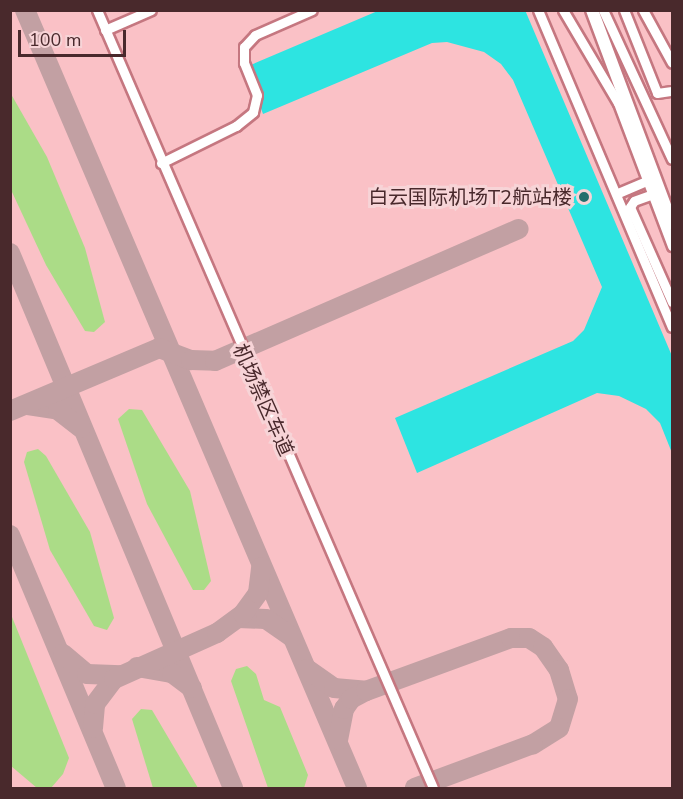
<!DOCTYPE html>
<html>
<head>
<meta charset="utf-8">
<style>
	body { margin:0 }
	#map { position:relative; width:683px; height:799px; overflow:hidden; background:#f7d4d7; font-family:"Nunito Sans","Noto Sans SC",sans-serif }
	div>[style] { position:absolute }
	.built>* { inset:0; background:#fac1c6; transform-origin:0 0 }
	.green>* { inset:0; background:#abdc87 }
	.taxiway>* { height:20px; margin:-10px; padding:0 10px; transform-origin:10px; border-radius:10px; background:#c2a0a3 }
	.building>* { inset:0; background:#2de4e1 }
	.roads { filter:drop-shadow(2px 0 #c57780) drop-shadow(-2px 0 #c57780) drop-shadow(0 2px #c57780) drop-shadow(0 -2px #c57780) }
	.minor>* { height:9px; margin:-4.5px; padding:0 4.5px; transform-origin:4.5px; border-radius:4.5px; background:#fff }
	.major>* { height:12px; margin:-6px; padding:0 6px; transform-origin:6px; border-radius:6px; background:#fff }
	.dots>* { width:16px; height:16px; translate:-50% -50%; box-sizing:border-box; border:3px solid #f7d4d7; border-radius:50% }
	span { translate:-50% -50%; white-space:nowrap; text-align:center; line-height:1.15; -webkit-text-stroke:6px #f7d4d7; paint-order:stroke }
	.poi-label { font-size:20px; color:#49292c }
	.right { translate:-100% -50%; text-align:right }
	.street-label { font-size:20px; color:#49292c }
	.frame { position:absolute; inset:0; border:12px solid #49292c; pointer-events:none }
	.scale { position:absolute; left:18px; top:30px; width:108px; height:27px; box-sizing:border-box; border:3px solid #49292c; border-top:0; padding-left:8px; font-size:18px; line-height:21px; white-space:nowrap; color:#49292c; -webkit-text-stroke:4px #f7d4d7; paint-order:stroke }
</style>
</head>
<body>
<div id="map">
	<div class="built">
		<i style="left:10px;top:11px;width:662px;height:777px"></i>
	</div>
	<div class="green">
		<i style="clip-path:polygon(11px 94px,47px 157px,85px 248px,105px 322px,94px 332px,85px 331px,46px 265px,12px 192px)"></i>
		<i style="clip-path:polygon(129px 409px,142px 410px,190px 491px,211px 581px,204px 590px,193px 590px,147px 504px,118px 419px)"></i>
		<i style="clip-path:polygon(38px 449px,46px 456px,90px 532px,114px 618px,107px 630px,94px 626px,50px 550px,24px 462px,27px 452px)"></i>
		<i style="clip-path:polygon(10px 612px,69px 758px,63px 774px,51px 788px,37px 788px,11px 766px)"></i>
		<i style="clip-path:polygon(247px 666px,256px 674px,264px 700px,280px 707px,308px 775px,304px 788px,268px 788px,231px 681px,236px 669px)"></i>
		<i style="clip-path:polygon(141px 709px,152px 710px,198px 788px,153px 788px,132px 719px)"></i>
	</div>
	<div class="taxiway">
		<i style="left:25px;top:10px;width:846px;rotate:66.89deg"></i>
		<i style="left:10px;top:253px;width:580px;rotate:67.37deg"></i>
		<i style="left:28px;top:405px;width:30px;rotate:9deg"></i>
		<i style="left:58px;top:410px;width:29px;rotate:38deg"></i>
		<i style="left:10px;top:411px;width:162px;rotate:-22.9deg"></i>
		<i style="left:159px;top:348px;width:34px;rotate:21deg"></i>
		<i style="left:191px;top:360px;width:24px;rotate:2deg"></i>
		<i style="left:215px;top:361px;width:331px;rotate:-23.5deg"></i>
		<i style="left:10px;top:535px;width:274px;rotate:67.3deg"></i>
		<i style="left:238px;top:618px;width:28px;rotate:2deg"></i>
		<i style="left:266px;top:619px;width:32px;rotate:35deg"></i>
		<i style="left:63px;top:654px;width:31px;rotate:40deg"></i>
		<i style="left:87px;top:674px;width:34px;rotate:2deg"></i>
		<i style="left:137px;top:667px;width:36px;rotate:10deg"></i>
		<i style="left:172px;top:673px;width:25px;rotate:37deg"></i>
		<i style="left:307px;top:669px;width:33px;rotate:35deg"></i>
		<i style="left:334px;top:688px;width:32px;rotate:5deg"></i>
		<i style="left:93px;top:728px;width:24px;rotate:-85deg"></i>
		<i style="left:95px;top:704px;width:31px;rotate:-53deg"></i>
		<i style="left:114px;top:679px;width:113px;rotate:-24.1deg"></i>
		<i style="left:217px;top:633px;width:32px;rotate:-36deg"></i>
		<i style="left:243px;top:614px;width:26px;rotate:-54deg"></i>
		<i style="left:258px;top:593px;width:26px;rotate:-83deg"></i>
		<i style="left:338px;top:740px;width:32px;rotate:-79deg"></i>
		<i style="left:344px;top:709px;width:12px;rotate:-55deg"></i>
		<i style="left:351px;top:699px;width:17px;rotate:-28deg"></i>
		<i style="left:366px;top:691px;width:154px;rotate:-20.1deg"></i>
		<i style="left:511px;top:638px;width:18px"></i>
		<i style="left:529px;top:638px;width:17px;rotate:33deg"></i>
		<i style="left:543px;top:647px;width:28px;rotate:55deg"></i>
		<i style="left:559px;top:670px;width:30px;rotate:73deg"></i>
		<i style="left:568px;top:699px;width:30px;rotate:107deg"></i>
		<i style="left:559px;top:728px;width:31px;rotate:148deg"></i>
		<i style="left:533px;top:744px;width:126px;rotate:159.6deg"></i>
	</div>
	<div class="building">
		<i style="clip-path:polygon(380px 10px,525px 10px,672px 356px,672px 453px,660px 423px,646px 409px,619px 396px,597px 393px,417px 473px,395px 418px,573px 341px,584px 330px,602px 287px,513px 80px,501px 64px,484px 52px,447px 42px,432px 43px,263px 114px,246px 67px)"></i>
	</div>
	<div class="roads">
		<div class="minor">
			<i style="left:97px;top:10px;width:847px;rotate:66.64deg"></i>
			<i style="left:538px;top:10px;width:344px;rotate:67.1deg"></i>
			<i style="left:563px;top:10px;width:108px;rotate:59.4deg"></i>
			<i style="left:618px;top:103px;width:153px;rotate:69.3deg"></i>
			<i style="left:603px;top:10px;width:164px;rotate:65.2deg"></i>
			<i style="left:624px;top:10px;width:89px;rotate:68.3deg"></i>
			<i style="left:657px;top:93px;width:15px;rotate:-8deg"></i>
			<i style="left:643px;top:10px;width:60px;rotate:61.3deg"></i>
			<i style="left:105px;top:30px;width:50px;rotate:-23.5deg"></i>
			<i style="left:161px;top:163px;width:84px;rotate:-26.3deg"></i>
			<i style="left:236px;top:126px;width:22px;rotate:-39deg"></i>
			<i style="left:253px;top:112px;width:17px;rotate:-77deg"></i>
			<i style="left:257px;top:95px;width:35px;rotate:-112deg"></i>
			<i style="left:244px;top:63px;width:16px;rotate:-90deg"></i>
			<i style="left:244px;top:47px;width:16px;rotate:-47deg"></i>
			<i style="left:255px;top:35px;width:62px;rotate:-23.7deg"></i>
			<i style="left:618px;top:193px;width:33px;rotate:-23deg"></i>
			<i style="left:653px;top:194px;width:20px;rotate:160deg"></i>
			<i style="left:634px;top:201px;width:7px;rotate:124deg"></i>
			<i style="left:630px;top:207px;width:104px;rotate:66.1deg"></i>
		</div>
		<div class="major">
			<i style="left:592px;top:10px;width:228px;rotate:69.5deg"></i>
		</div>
	</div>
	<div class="dots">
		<i style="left:584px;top:197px;background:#246f6d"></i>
	</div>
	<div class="poi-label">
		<span class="right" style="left:572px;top:197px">白云国际机场T2航站楼</span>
	</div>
	<div class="street-label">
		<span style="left:263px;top:400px;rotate:66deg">机场禁区车道</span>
	</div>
	<div class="frame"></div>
	<div class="scale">100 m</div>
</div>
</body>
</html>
